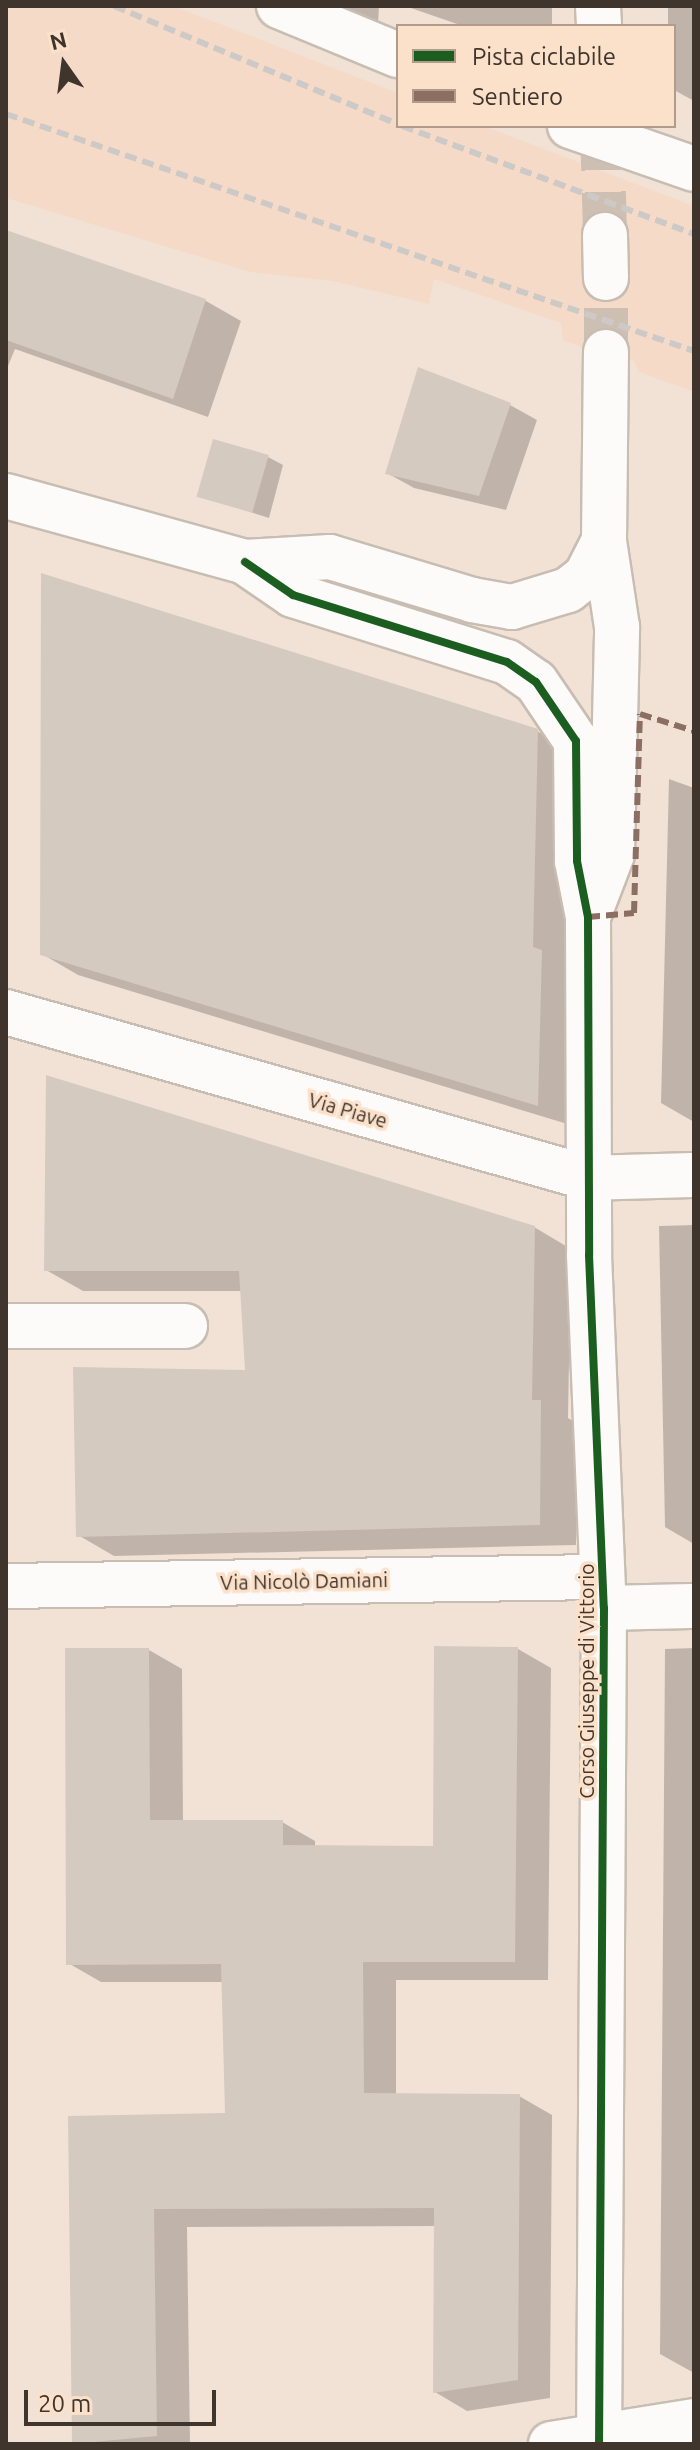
<!DOCTYPE html>
<html>
<head>
<meta charset="utf-8">
<style>
	body { margin:0 }
	#map { position:relative; width:700px; height:2450px; overflow:hidden; background:#f1e2d5; font-family:Ubuntu,sans-serif }
	div>[style] { position:absolute }
	.built>* { inset:0; background:#f5dbc7 }
	.shadow>* { inset:0; background:#0003 }
	.building>* { inset:0; background:#d5cac0; transform-origin:0 0 }
	.minor-tunnel>* { height:44px; margin-top:-22px; transform-origin:0; background:repeating-linear-gradient(90deg,#cebfb3 0 44px,transparent 0 66px) }
	.roads { filter:drop-shadow(2px 0 #c8bdb2) drop-shadow(-2px 0 #c8bdb2) drop-shadow(0 2px #c8bdb2) drop-shadow(0 -2px #c8bdb2) }
	.minor>* { height:44px; margin:-22px; padding:0 22px; transform-origin:22px; border-radius:22px; background:#fdfbf9 }
	.rail>* { height:6px; margin-top:-3px; transform-origin:0; background:repeating-linear-gradient(90deg,#cdc9c7 0 12px,transparent 0 18px) }
	.quiet>* { height:6px; margin-top:-3px; transform-origin:0; background:repeating-linear-gradient(90deg,#8d6e63 0 12px,transparent 0 18px) }
	.cycleway>* { height:8px; margin:-4px; padding:0 4px; transform-origin:4px; border-radius:4px; background:#1b5e20 }
	span { translate:-50% -50%; white-space:nowrap; text-align:center; line-height:1.15; -webkit-text-stroke:7px #fce1ca; paint-order:stroke }
	.street-label { font-size:20px; color:#40352d }
	.frame { position:absolute; inset:0; border:8px solid #40352d; pointer-events:none }
	.legend { position:absolute; left:396px; top:24px; width:280px; height:104px; box-sizing:border-box; background:#fce1ca; border:2px solid #b19c8b; margin:0; padding:10px 14px; list-style:none; font-size:24px; color:#40352d }
	.legend li { display:flex; align-items:center; gap:16px; height:40px }
	.legend b { width:40px; border:2px solid #b19c8b }
	.north { position:absolute; left:24px; top:24px; width:80px; height:80px; -webkit-text-stroke:6px #fce1ca; paint-order:stroke; rotate:346deg; font-size:22px; font-weight:700; line-height:32px; text-align:center; color:#40352d }
	.north::after { content:''; display:block; margin:auto; width:28px; height:36px; background:#40352d; clip-path:polygon(50% 0,100% 100%,50% 72%,0 100%) }
	.scale { position:absolute; left:24px; top:2390px; width:192px; height:36px; box-sizing:border-box; border:4px solid #40352d; border-top:0; padding-left:10px; font-size:24px; line-height:28px; white-space:nowrap; color:#40352d; -webkit-text-stroke:6px #fce1ca; paint-order:stroke }
</style>
</head>
<body>
<div id="map">
	<div class="built">
		<i style="clip-path:polygon(6px 6px,174px 6px,398px 93px,398px 126px,484px 126px,694px 206px,694px 392px,639px 372px,634px 361px,563px 341px,561px 323px,434px 279px,429px 304px,332px 281px,250px 272px,6px 198px)"></i>
	</div>
	<div class="shadow">
		<i style="clip-path:polygon(333px 6px,379px 6px,378px 24px)"></i>
		<i style="clip-path:polygon(405px 6px,552px 6px,552px 26px,463px 26px)"></i>
		<i style="clip-path:polygon(668px 6px,694px 6px,694px 101px,674px 90px,674px 26px,668px 26px)"></i>
		<i style="clip-path:polygon(6px 232px,206px 301px,241px 321px,208px 417px,15px 349px,6px 371px)"></i>
		<i style="clip-path:polygon(510px 405px,537px 420px,506px 510px,414px 488px,387px 473px)"></i>
		<i style="clip-path:polygon(268px 457px,283px 465px,269px 518px,200px 496px)"></i>
		<i style="clip-path:polygon(537px 731px,573px 752px,574px 1126px,78px 975px,42px 954px)"></i>
		<i style="clip-path:polygon(669px 779px,694px 788px,694px 1122px,661px 1103px)"></i>
		<i style="clip-path:polygon(694px 1225px,694px 1544px,665px 1527px,659px 1226px)"></i>
		<i style="clip-path:polygon(534px 1227px,571px 1249px,568px 1418px,577px 1423px,576px 1545px,114px 1556px,78px 1535px,247px 1372px,242px 1291px,83px 1291px,46px 1270px)"></i>
		<i style="clip-path:polygon(694px 1648px,694px 2373px,660px 2354px,665px 1649px)"></i>
		<i style="clip-path:polygon(518px 1649px,551px 1668px,548px 1980px,396px 1980px,396px 2095px,519px 2096px,552px 2115px,550px 2398px,467px 2411px,435px 2392px,436px 2226px,187px 2227px,190px 2444px,74px 2444px,70px 2118px,227px 2115px,224px 1982px,101px 1982px,68px 1963px,149px 1650px,182px 1669px,183px 1822px,282px 1822px,315px 1841px,315px 1847px,435px 1848px)"></i>
	</div>
	<div class="building">
		<i style="clip-path:polygon(6px 230px,206px 299px,173px 399px,6px 340px)"></i>
		<i style="clip-path:polygon(418px 367px,511px 403px,479px 496px,385px 474px)"></i>
		<i style="left:213px;top:439px;width:58px;height:60px;rotate:16deg"></i>
		<i style="clip-path:polygon(41px 573px,538px 729px,533px 947px,542px 950px,538px 1106px,40px 955px)"></i>
		<i style="clip-path:polygon(46px 1075px,535px 1226px,532px 1400px,541px 1400px,540px 1525px,76px 1537px,73px 1367px,245px 1370px,239px 1271px,44px 1271px)"></i>
		<i style="clip-path:polygon(434px 1646px,518px 1647px,515px 1962px,363px 1962px,364px 2093px,520px 2094px,518px 2380px,433px 2393px,434px 2208px,154px 2209px,157px 2436px,72px 2444px,68px 2116px,225px 2113px,221px 1964px,66px 1965px,65px 1648px,149px 1648px,150px 1820px,283px 1820px,283px 1845px,433px 1846px)"></i>
	</div>
	<div class="minor-tunnel">
		<i style="left:602px;top:126px;width:109px;rotate:88.4deg"></i>
		<i style="left:606px;top:352px;width:74px;rotate:-90deg"></i>
	</div>
	<div class="roads">
		<div class="minor">
			<i style="left:279px;top:6px;width:129px;rotate:22.4deg"></i>
			<i style="left:598px;top:6px;width:20px;rotate:87deg"></i>
			<i style="left:570px;top:126px;width:131px;rotate:19.1deg"></i>
			<i style="left:605px;top:235px;width:43px;rotate:88.7deg"></i>
			<i style="left:6px;top:496px;width:248px;rotate:15.4deg"></i>
			<i style="left:245px;top:562px;width:85px;rotate:-3.4deg"></i>
			<i style="left:330px;top:557px;width:148px;rotate:16.8deg"></i>
			<i style="left:472px;top:600px;width:41px;rotate:9.9deg"></i>
			<i style="left:512px;top:607px;width:59px;rotate:-16.9deg"></i>
			<i style="left:568px;top:590px;width:23px;rotate:-38deg"></i>
			<i style="left:586px;top:576px;width:39px;rotate:-63deg"></i>
			<i style="left:245px;top:562px;width:58px;rotate:34.5deg"></i>
			<i style="left:293px;top:595px;width:224px;rotate:17.4deg"></i>
			<i style="left:507px;top:662px;width:35px;rotate:35deg"></i>
			<i style="left:536px;top:682px;width:71px;rotate:55.9deg"></i>
			<i style="left:576px;top:741px;width:120px;rotate:89.5deg"></i>
			<i style="left:577px;top:861px;width:57px;rotate:78.9deg"></i>
			<i style="left:588px;top:917px;width:338px;rotate:89.8deg"></i>
			<i style="left:589px;top:1255px;width:353px;rotate:87.6deg"></i>
			<i style="left:604px;top:1608px;width:836px;rotate:90.34deg"></i>
			<i style="left:588px;top:917px;width:67px;rotate:-69.1deg"></i>
			<i style="left:612px;top:854px;width:227px;rotate:-88.7deg"></i>
			<i style="left:617px;top:627px;width:87px;rotate:-98.6deg"></i>
			<i style="left:604px;top:541px;width:189px;rotate:-89.4deg"></i>
			<i style="left:6px;top:1012px;width:606px;rotate:15.89deg"></i>
			<i style="left:589px;top:1178px;width:105px;rotate:-1.6deg"></i>
			<i style="left:6px;top:1326px;width:179px"></i>
			<i style="left:6px;top:1586px;width:596px;rotate:-0.87deg"></i>
			<i style="left:604px;top:1608px;width:90px;rotate:-1.3deg"></i>
			<i style="left:551px;top:2444px;width:145px;rotate:-9.1deg"></i>
		</div>
	</div>
	<div class="rail">
		<i style="left:114px;top:6px;width:308px;rotate:22.6deg"></i>
		<i style="left:6px;top:114px;width:728px;rotate:19.01deg"></i>
		<i style="left:402px;top:126px;width:311px;rotate:20.3deg"></i>
	</div>
	<div class="quiet">
		<i style="left:588px;top:917px;width:46px;rotate:-5deg"></i>
		<i style="left:634px;top:913px;width:199px;rotate:-88.3deg"></i>
		<i style="left:640px;top:714px;width:57px;rotate:17.5deg"></i>
	</div>
	<div class="cycleway">
		<i style="left:245px;top:562px;width:58px;rotate:34.5deg"></i>
		<i style="left:293px;top:595px;width:224px;rotate:17.4deg"></i>
		<i style="left:507px;top:662px;width:35px;rotate:35deg"></i>
		<i style="left:536px;top:682px;width:71px;rotate:55.9deg"></i>
		<i style="left:576px;top:741px;width:120px;rotate:89.5deg"></i>
		<i style="left:577px;top:861px;width:57px;rotate:78.9deg"></i>
		<i style="left:588px;top:917px;width:338px;rotate:89.8deg"></i>
		<i style="left:589px;top:1255px;width:353px;rotate:87.6deg"></i>
		<i style="left:604px;top:1608px;width:836px;rotate:90.34deg"></i>
	</div>
	<div class="street-label">
		<span style="left:348px;top:1110px;rotate:16deg">Via Piave</span>
		<span style="left:304px;top:1581px;rotate:-1deg">Via Nicolò Damiani</span>
		<span style="left:586px;top:1681px;rotate:-90deg">Corso Giuseppe di Vittorio</span>
	</div>
	<div class="frame"></div>
	<ul class="legend">
	<li><b style="height:10px;background:#1b5e20"></b>Pista ciclabile</li>
	<li><b style="height:10px;background:#8d6e63"></b>Sentiero</li>
	</ul>
	<div class="north">N</div>
	<div class="scale">20 m</div>
</div>
</body>
</html>
